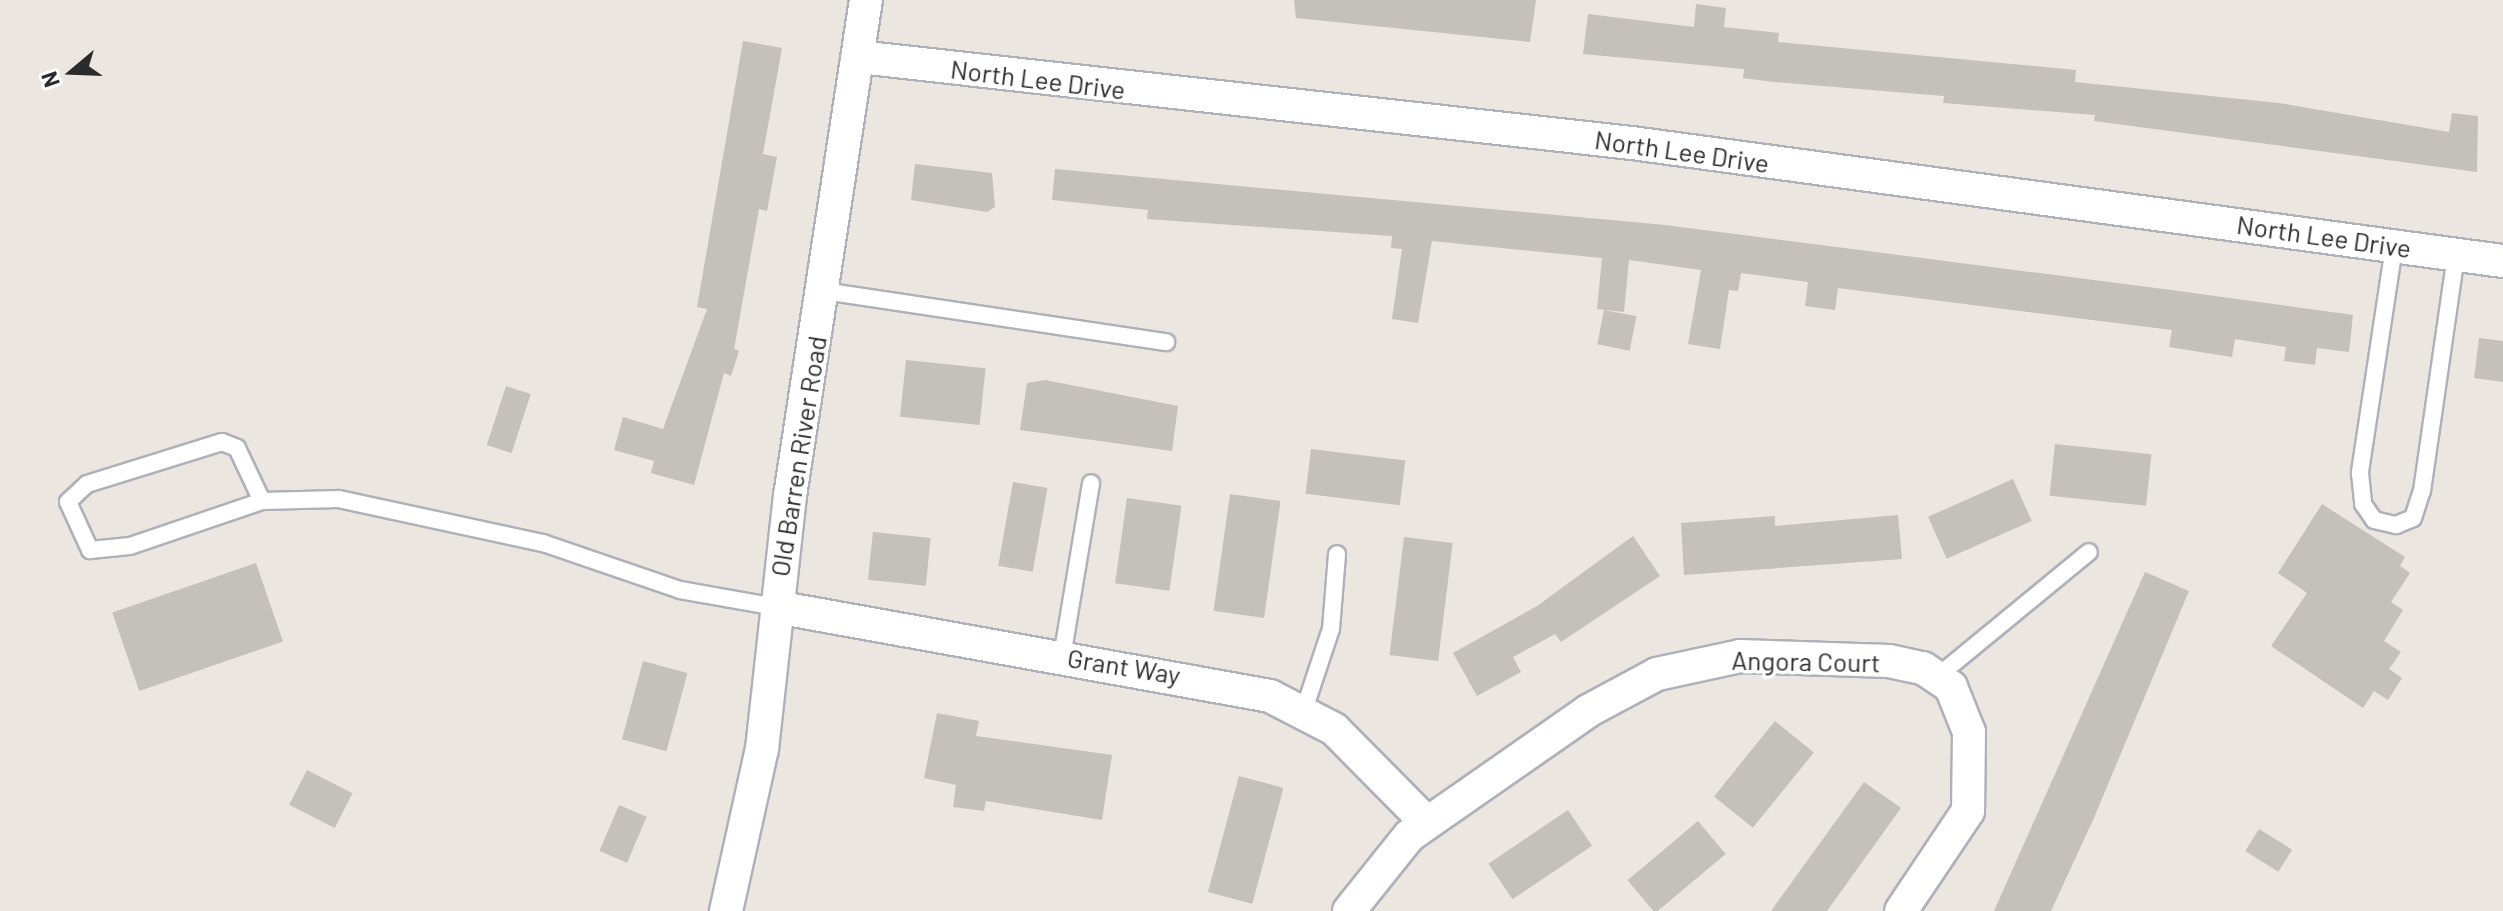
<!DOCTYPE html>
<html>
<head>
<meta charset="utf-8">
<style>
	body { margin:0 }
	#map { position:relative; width:2503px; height:911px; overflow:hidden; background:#ebe6df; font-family:Barlow,sans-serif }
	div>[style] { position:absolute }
	.building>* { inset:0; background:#c4c0ba; transform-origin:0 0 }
	.roads { filter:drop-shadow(2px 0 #afb0ba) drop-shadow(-2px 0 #afb0ba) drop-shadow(0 2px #afb0ba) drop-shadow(0 -2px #afb0ba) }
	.service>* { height:16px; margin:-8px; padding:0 8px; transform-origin:8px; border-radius:8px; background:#fff }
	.minor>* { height:32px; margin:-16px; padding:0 16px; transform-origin:16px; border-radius:16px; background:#fff }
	span { translate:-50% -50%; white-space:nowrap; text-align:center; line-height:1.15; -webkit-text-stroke:7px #fff; paint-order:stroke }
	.street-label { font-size:26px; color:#2b2b2b }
	.north { position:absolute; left:32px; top:32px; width:80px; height:80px; -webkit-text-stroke:6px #fff; paint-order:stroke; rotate:251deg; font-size:22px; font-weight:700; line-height:32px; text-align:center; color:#2b2b2b }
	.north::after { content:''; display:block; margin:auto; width:28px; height:36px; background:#2b2b2b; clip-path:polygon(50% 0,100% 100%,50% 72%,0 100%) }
</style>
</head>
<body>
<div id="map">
	<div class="building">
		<i style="clip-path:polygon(1294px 0,1536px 0,1530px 42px,1296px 18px)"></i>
		<i style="clip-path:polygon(1696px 4px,1726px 8px,1724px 27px,1779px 33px,1778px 42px,2076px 70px,2075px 82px,2279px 103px,2449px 132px,2452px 113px,2478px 116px,2477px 172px,2094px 121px,2095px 115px,1943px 103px,1944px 96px,1774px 82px,1743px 78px,1744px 69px,1583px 54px,1588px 14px,1694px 27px)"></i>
		<i style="clip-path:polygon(743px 41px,782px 48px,763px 154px,777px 157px,767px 211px,759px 209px,734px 349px,739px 351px,731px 376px,724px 373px,694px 485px,651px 473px,654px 461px,614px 450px,623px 417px,663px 429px,707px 309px,697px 307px)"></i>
		<i style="clip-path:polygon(915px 164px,992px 173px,995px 207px,987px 212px,911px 200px)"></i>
		<i style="clip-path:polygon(1055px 169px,1665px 225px,2179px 291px,2353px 315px,2349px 352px,2317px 348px,2315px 365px,2284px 361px,2286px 347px,2235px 339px,2232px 357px,2169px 347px,2172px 330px,1838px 288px,1835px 310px,1805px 306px,1808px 282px,1741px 273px,1738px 291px,1729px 290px,1720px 349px,1688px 344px,1701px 270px,1629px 260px,1624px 312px,1597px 309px,1602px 258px,1432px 241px,1418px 323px,1392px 319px,1402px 249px,1391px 248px,1392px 236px,1147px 219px,1148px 210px,1052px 200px)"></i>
		<i style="left:1604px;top:310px;width:33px;height:35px;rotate:11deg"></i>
		<i style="clip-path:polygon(2479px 338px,2503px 341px,2503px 382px,2474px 378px)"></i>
		<i style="left:906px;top:360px;width:80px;height:57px;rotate:6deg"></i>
		<i style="clip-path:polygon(1045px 380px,1178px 406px,1172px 451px,1020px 430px,1027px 383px)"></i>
		<i style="left:506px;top:386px;width:26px;height:62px;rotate:18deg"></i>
		<i style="left:2055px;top:444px;width:97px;height:52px;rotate:6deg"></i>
		<i style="left:1311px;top:449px;width:95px;height:45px;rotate:7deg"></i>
		<i style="left:2013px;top:479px;width:46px;height:93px;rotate:66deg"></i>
		<i style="left:1013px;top:482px;width:35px;height:85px;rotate:10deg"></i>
		<i style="left:1230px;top:494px;width:51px;height:118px;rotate:8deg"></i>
		<i style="left:1127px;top:498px;width:55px;height:86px;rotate:8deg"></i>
		<i style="clip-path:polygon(2322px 504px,2405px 557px,2400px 566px,2410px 573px,2391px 602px,2403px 610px,2384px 641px,2401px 652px,2389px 669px,2402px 678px,2388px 700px,2374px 691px,2363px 708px,2271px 646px,2307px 593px,2278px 573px)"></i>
		<i style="clip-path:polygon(1898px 515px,1902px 559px,1684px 575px,1681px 523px,1775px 516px,1775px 526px)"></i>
		<i style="left:873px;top:532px;width:58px;height:48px;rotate:6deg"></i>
		<i style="clip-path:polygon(1633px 536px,1660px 576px,1561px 642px,1555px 634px,1513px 657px,1521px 672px,1477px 696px,1453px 653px,1537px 606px)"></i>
		<i style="left:1404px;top:537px;width:49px;height:119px;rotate:7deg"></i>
		<i style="left:256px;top:563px;width:83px;height:152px;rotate:71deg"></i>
		<i style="clip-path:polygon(2145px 572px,2189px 591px,2093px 820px,2051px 911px,1994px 911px)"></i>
		<i style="left:643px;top:661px;width:46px;height:81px;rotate:15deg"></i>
		<i style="clip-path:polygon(937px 713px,979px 721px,976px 736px,1112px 755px,1102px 820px,986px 801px,984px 811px,953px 807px,956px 785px,924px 778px)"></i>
		<i style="left:1775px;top:721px;width:50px;height:97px;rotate:39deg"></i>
		<i style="left:307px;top:770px;width:51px;height:39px;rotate:27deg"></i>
		<i style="left:1239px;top:776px;width:46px;height:120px;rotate:15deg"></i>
		<i style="clip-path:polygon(1864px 782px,1901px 808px,1827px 911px,1771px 911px)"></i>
		<i style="left:619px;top:805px;width:30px;height:50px;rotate:23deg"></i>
		<i style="left:1568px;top:810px;width:43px;height:96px;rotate:56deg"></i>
		<i style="left:1698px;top:821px;width:43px;height:92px;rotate:50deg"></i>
		<i style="left:2259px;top:829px;width:39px;height:26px;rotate:32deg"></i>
	</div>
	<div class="roads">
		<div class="service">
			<i style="left:2394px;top:247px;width:229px;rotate:98.6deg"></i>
			<i style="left:2360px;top:473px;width:31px;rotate:84deg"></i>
			<i style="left:2363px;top:504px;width:19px;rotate:55deg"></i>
			<i style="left:2374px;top:520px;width:23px;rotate:13deg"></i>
			<i style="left:2396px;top:525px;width:18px;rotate:-22deg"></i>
			<i style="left:2413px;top:518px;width:28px;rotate:-72deg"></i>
			<i style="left:2422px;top:491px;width:238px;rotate:-81.8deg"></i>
			<i style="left:824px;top:291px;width:346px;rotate:8.5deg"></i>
			<i style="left:262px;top:501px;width:59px;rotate:-115.3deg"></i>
			<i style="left:237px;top:448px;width:16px;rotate:-158deg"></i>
			<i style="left:222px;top:442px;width:141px;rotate:162.7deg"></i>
			<i style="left:87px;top:484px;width:26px;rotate:137deg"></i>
			<i style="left:68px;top:502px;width:53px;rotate:65.4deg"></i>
			<i style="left:90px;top:550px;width:40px;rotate:-5.7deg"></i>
			<i style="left:130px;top:546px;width:139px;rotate:-18.8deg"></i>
			<i style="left:262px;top:501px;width:77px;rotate:-1.5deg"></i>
			<i style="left:339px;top:499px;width:209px;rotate:12.2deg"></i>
			<i style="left:543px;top:543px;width:145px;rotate:18.9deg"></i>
			<i style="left:680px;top:590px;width:97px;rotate:10deg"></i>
			<i style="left:1062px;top:657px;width:176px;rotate:-80.5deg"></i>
			<i style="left:1938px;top:676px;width:195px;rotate:-39.4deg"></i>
			<i style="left:1304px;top:710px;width:85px;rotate:-71.6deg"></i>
			<i style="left:1331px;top:629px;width:75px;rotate:-85.4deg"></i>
		</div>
		<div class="minor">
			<i style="left:859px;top:57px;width:778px;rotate:6.35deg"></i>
			<i style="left:1632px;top:143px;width:879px;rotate:7.72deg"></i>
			<i style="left:776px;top:607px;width:502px;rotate:10.21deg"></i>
			<i style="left:1270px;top:696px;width:72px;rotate:27.3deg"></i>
			<i style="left:1334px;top:729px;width:132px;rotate:45.3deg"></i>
			<i style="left:726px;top:911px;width:166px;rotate:-77.5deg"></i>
			<i style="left:762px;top:749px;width:255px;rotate:-83.7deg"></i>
			<i style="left:790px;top:496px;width:502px;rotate:-81.29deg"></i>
			<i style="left:1349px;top:911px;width:96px;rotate:-51.3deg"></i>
			<i style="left:1409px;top:836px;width:218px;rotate:-34.9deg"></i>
			<i style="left:1588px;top:711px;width:78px;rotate:-28.2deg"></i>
			<i style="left:1657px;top:674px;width:85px;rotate:-12.2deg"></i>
			<i style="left:1740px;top:656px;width:149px;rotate:1.9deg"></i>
			<i style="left:1889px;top:661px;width:35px;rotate:12deg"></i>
			<i style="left:1923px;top:668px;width:34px;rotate:34deg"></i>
			<i style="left:1951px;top:687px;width:48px;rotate:68.2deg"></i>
			<i style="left:1969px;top:732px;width:79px;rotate:90.7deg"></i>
			<i style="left:1968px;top:811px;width:120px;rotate:123.8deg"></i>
		</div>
	</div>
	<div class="street-label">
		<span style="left:1038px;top:79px;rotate:7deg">North Lee Drive</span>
		<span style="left:1682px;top:151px;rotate:8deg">North Lee Drive</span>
		<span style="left:2324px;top:236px;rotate:8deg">North Lee Drive</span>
		<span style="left:798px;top:456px;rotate:-81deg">Old Barren River Road</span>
		<span style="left:1806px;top:661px;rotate:1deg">Angora Court</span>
		<span style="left:1124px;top:666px;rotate:9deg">Grant Way</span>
	</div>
	<div class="north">N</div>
</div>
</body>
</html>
